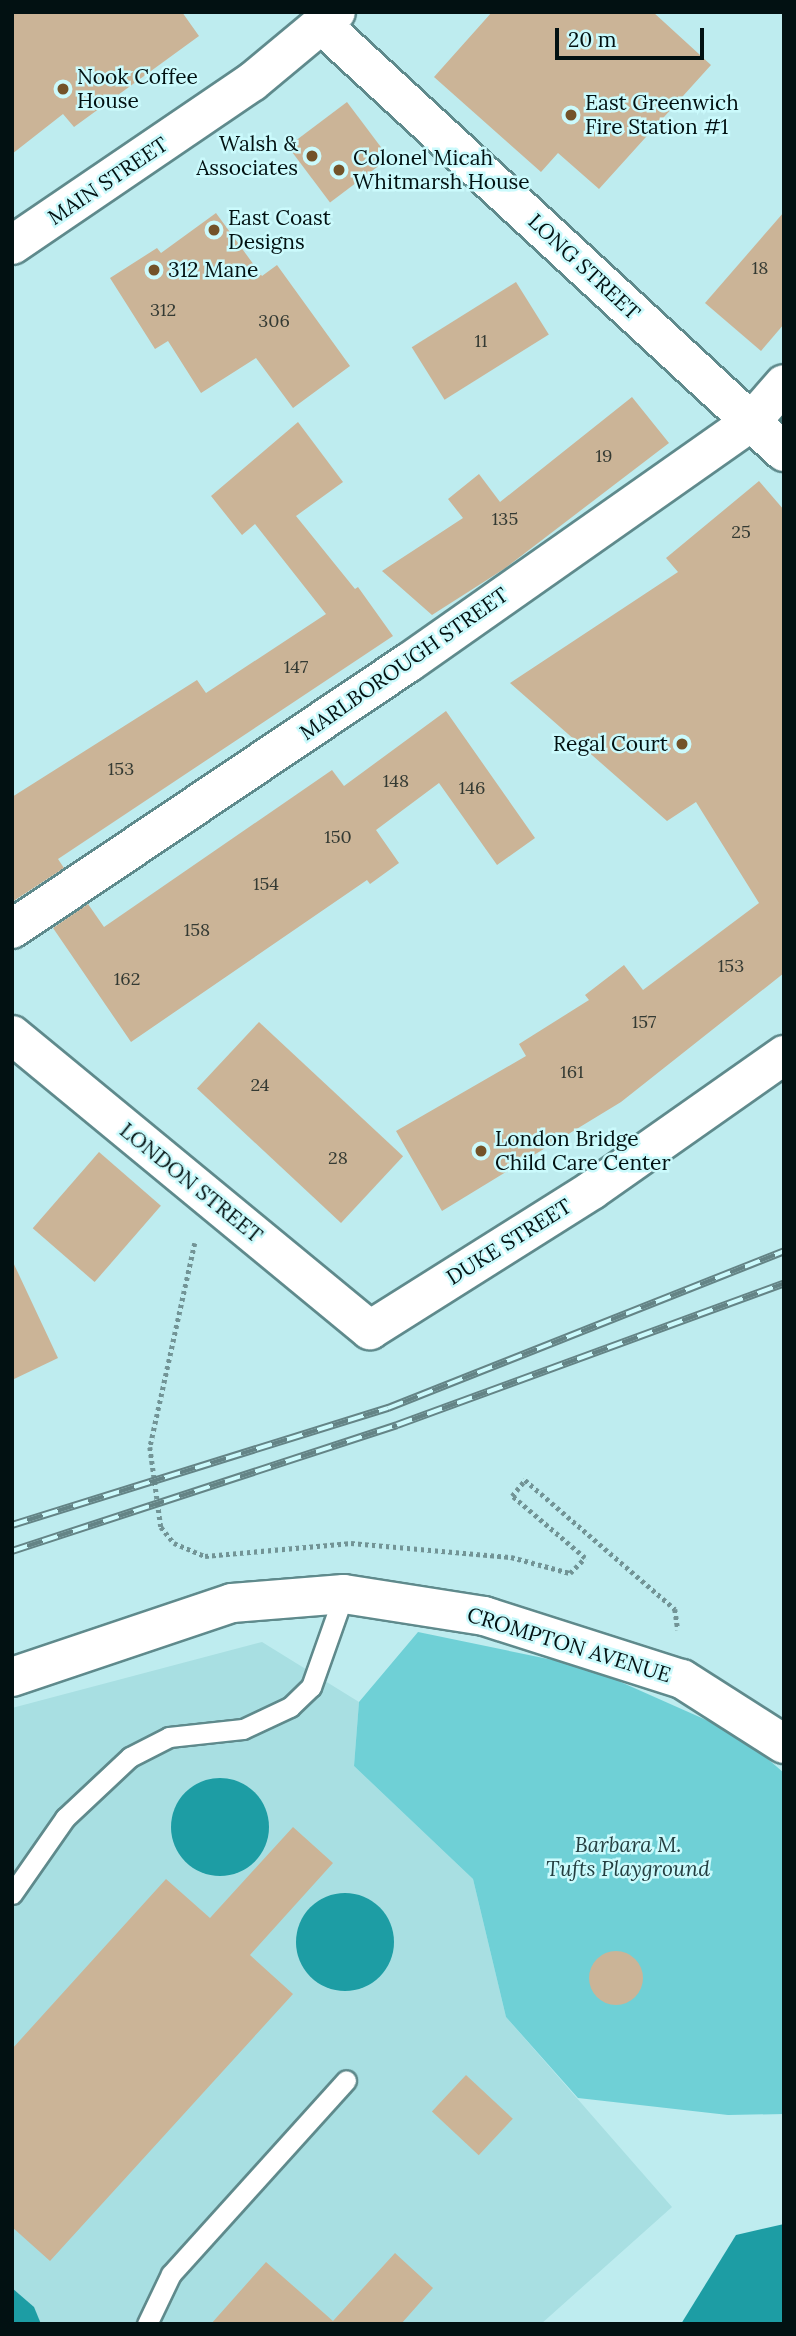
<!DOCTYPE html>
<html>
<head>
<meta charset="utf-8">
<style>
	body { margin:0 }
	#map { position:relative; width:796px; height:2336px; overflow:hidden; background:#beecef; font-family:Lora,serif }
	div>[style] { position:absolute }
	.built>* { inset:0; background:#a8dfe2 }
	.green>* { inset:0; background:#6fd0d6 }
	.water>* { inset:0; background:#1d9da4 }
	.round { border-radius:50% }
	.building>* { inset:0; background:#cbb497; transform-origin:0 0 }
	.path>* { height:4.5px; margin-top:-2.25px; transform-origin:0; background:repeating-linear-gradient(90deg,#729496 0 3.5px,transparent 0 7px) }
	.roads { filter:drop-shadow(2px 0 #5f8a8c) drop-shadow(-2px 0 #5f8a8c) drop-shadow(0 2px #5f8a8c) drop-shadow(0 -2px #5f8a8c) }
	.service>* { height:19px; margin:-9.5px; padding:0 9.5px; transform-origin:9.5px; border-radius:9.5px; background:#fff }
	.minor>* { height:38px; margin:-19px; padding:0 19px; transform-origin:19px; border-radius:19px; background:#fff }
	.tertiary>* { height:38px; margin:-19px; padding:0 19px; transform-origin:19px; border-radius:19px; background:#fff }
	.primary>* { height:38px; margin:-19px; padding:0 19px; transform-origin:19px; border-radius:19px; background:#fff }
	.rail>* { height:8px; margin-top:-4px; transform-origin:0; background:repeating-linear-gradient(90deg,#cbfafc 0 16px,#648486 0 32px); box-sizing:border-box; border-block:2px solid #648486 }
	.dots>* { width:19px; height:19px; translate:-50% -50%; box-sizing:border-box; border:4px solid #cbfafc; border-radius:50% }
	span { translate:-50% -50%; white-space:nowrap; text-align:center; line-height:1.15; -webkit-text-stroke:5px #cbfafc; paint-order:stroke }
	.number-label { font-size:18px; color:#343a33 }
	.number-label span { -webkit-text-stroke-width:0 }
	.poi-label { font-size:21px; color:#021112 }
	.left { translate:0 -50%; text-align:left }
	.right { translate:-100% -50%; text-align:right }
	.street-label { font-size:21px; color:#021112 }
	.park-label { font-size:21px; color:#243e40; font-style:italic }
	.frame { position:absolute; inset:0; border:14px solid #021112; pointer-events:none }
	.scale { position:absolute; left:555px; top:28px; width:149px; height:32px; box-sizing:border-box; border:4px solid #021112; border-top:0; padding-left:9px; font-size:21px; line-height:24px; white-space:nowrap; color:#021112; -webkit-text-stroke:5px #cbfafc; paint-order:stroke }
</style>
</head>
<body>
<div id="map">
	<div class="built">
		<i style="clip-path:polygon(262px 1642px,359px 1702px,354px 1766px,473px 1879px,506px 2017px,672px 2207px,541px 2324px,12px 2324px,12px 1708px)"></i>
	</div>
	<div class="green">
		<i style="clip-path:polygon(418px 1632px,587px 1667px,740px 1735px,784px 1773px,784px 2114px,728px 2115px,578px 2098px,506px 2017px,473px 1879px,354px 1766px,359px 1702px)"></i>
	</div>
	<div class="water">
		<i class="round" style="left:171px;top:1778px;width:98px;height:98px"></i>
		<i class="round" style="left:296px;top:1893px;width:98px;height:98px"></i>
		<i style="clip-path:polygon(784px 2224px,784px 2324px,681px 2324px,736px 2235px)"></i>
		<i style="clip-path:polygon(12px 2288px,34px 2307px,41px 2324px,12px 2324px)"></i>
	</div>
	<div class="building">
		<i style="clip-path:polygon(12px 12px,182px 12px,199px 36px,74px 127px,63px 114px,12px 154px)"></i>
		<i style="clip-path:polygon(492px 12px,653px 12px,711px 65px,599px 189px,558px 153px,541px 172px,434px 77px)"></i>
		<i style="left:347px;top:102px;width:70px;height:74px;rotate:53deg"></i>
		<i style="clip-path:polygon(784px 212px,784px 324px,761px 351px,705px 303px)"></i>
		<i style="clip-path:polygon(216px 213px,262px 276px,277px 265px,350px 366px,293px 408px,256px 358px,201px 393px,168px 341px,155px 349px,110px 278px,157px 248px,161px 253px)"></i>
		<i style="left:516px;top:282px;width:62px;height:123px;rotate:58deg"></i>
		<i style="clip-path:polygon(632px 397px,669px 443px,504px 569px,432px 615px,382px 571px,463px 518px,448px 499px,479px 474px,500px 502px)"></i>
		<i style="clip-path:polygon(298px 422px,343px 482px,296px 516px,355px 589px,358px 587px,393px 636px,58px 859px,64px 868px,12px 902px,12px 797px,197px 680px,206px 693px,326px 614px,255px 524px,242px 535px,211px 496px)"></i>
		<i style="clip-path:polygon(759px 481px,784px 510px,784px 973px,621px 1102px,442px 1211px,396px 1131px,526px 1056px,519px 1044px,589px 1000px,585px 995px,624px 965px,643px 990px,759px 903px,696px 802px,667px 821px,510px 683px,678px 572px,666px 558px)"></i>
		<i style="clip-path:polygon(446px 711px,535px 838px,497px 865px,439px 783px,376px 830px,399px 863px,370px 884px,367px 880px,131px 1042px,53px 928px,88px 904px,104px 927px,332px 770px,344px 786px)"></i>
		<i style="left:259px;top:1022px;width:197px;height:91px;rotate:43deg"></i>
		<i style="left:99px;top:1152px;width:82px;height:101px;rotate:41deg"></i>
		<i style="clip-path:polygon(12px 1260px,58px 1358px,12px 1380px)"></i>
		<i style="clip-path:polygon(293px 1827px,333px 1863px,250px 1955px,293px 1994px,50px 2261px,12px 2227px,12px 2049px,166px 1879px,210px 1918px)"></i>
		<i class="round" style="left:589px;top:1951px;width:54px;height:54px"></i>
		<i style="left:466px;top:2075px;width:64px;height:50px;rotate:43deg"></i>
		<i style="clip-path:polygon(395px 2253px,433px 2288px,401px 2324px,211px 2324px,266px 2262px,333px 2321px)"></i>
	</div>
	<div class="path">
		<i style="left:195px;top:1243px;width:209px;rotate:102.4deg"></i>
		<i style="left:150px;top:1447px;width:81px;rotate:82.2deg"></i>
		<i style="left:161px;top:1527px;width:21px;rotate:51deg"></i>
		<i style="left:174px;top:1543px;width:34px;rotate:23deg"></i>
		<i style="left:205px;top:1556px;width:147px;rotate:-5.1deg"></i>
		<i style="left:351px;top:1543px;width:161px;rotate:5deg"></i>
		<i style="left:511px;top:1557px;width:61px;rotate:15.2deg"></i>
		<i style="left:570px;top:1573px;width:21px;rotate:-45deg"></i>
		<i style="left:585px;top:1558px;width:96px;rotate:-139.7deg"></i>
		<i style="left:512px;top:1496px;width:21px;rotate:-51deg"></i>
		<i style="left:525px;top:1480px;width:198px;rotate:40.7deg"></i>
		<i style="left:675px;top:1609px;width:21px;rotate:82deg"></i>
	</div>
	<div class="roads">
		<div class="service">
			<i style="left:12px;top:1894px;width:93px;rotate:-55.1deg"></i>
			<i style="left:65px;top:1818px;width:89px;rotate:-43.2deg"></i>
			<i style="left:130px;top:1757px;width:44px;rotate:-27.1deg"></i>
			<i style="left:169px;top:1737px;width:74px;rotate:-6.2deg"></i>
			<i style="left:243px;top:1729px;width:52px;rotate:-25.1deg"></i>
			<i style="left:290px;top:1707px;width:29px;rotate:-44deg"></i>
			<i style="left:311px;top:1687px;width:99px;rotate:-70.5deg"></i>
			<i style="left:147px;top:2324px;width:55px;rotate:-64.4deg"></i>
			<i style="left:171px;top:2274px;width:261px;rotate:-47.9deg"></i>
		</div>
		<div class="minor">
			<i style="left:322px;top:25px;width:629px;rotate:42.75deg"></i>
			<i style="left:12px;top:929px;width:477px;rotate:-33.9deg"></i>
			<i style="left:408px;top:663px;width:419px;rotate:-35.1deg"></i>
			<i style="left:751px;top:422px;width:50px;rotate:-49deg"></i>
			<i style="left:12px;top:1035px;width:464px;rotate:39.5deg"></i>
			<i style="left:370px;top:1330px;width:262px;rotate:-32.2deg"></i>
			<i style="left:592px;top:1190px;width:235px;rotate:-35.1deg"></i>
		</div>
		<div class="tertiary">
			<i style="left:12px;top:1677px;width:232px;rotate:-18.6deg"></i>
			<i style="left:232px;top:1603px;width:112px;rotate:-4.6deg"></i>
			<i style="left:344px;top:1594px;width:142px;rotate:8.9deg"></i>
			<i style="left:484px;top:1616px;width:208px;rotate:17.7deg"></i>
			<i style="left:682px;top:1679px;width:121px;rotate:32.5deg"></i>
		</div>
		<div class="primary">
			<i style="left:12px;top:245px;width:290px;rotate:-34.2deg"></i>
			<i style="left:252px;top:82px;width:109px;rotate:-39.8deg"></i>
		</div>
	</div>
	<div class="rail">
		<i style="left:12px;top:1525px;width:394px;rotate:-17.3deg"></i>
		<i style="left:388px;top:1408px;width:426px;rotate:-21.6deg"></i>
		<i style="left:12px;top:1551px;width:405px;rotate:-18.1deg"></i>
		<i style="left:397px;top:1425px;width:412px;rotate:-20.1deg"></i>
	</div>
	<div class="dots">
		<i style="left:63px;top:89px;background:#735329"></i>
		<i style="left:571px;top:115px;background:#735329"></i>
		<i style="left:312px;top:156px;background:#735329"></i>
		<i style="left:339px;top:170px;background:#735329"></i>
		<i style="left:214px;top:230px;background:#735329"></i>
		<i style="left:154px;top:270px;background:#735329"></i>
		<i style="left:682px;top:744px;background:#735329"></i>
		<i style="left:481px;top:1151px;background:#735329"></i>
	</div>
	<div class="number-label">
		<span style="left:760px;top:268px">18</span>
		<span style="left:163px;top:310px">312</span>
		<span style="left:274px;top:321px">306</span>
		<span style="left:481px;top:341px">11</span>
		<span style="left:604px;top:456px">19</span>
		<span style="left:505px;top:519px">135</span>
		<span style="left:741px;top:532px">25</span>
		<span style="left:296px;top:667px">147</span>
		<span style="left:121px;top:769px">153</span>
		<span style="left:396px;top:781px">148</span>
		<span style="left:472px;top:788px">146</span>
		<span style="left:338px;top:837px">150</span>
		<span style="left:266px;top:884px">154</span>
		<span style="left:197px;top:930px">158</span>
		<span style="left:731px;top:966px">153</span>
		<span style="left:127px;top:979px">162</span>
		<span style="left:644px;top:1022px">157</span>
		<span style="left:572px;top:1072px">161</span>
		<span style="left:260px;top:1085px">24</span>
		<span style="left:338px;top:1158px">28</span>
	</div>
	<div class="poi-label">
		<span class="left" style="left:77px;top:89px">Nook Coffee<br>House</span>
		<span class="left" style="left:585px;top:115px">East Greenwich<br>Fire Station #1</span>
		<span class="right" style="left:298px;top:156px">Walsh &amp;<br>Associates</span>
		<span class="left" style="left:353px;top:170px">Colonel Micah<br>Whitmarsh House</span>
		<span class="left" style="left:228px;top:230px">East Coast<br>Designs</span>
		<span class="left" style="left:168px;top:270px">312 Mane</span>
		<span class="right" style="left:668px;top:744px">Regal Court</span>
		<span class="left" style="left:495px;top:1151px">London Bridge<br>Child Care Center</span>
	</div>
	<div class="street-label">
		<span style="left:108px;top:181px;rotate:-34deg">MAIN STREET</span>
		<span style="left:584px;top:267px;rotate:43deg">LONG STREET</span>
		<span style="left:404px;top:664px;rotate:-35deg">MARLBOROUGH STREET</span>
		<span style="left:191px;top:1183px;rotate:39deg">LONDON STREET</span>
		<span style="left:509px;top:1242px;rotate:-32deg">DUKE STREET</span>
		<span style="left:569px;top:1645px;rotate:17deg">CROMPTON AVENUE</span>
	</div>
	<div class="park-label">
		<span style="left:628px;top:1857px">Barbara M.<br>Tufts Playground</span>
	</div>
	<div class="frame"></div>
	<div class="scale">20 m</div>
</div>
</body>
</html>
